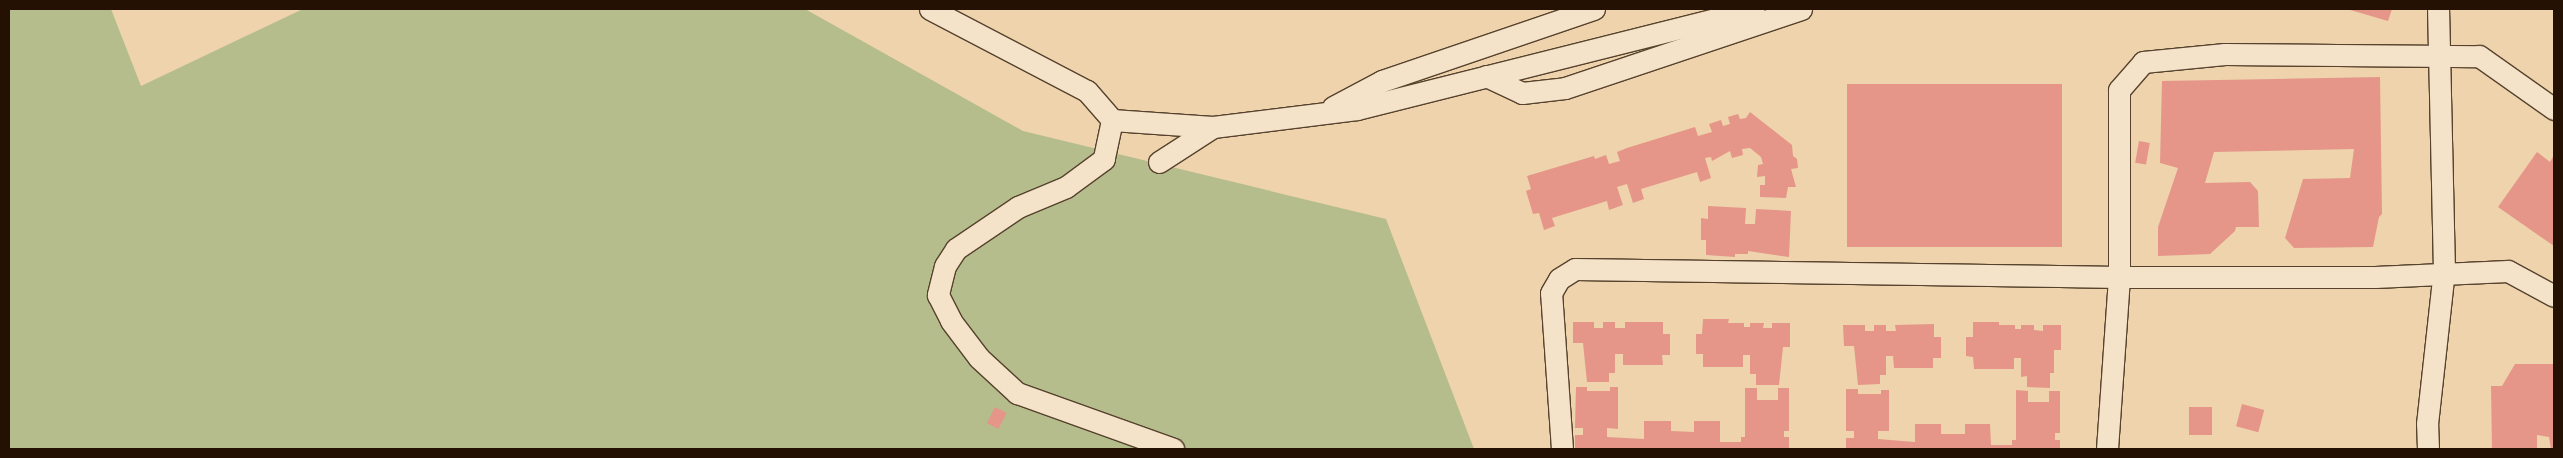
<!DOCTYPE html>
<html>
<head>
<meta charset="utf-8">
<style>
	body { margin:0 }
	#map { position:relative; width:2563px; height:458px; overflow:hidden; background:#eed3ac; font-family:"Old Standard TT",serif }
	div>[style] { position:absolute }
	.green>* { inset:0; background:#b5bd8c }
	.building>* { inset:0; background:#e59689; transform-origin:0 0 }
	.roads { filter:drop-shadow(1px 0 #56422d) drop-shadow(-1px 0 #56422d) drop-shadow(0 1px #56422d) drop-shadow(0 -1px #56422d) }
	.minor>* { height:21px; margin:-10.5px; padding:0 10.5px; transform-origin:10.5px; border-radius:10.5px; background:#f4e2c9 }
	span { translate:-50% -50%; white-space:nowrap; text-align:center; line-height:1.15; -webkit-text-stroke:4px #f4e2c9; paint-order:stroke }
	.frame { position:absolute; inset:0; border:10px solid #241103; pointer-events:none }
</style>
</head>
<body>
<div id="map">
	<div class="green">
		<i style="clip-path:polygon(9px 9px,111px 9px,141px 86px,303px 9px,805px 9px,1023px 131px,1386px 219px,1474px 449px,9px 449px)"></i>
	</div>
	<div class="building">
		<i style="clip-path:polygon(2347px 9px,2392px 9px,2388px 21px)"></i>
		<i style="clip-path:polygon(2380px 77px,2382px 214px,2379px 217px,2373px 247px,2294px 248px,2285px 238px,2303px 179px,2350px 178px,2354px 149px,2214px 152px,2205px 183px,2250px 182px,2258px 191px,2259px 227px,2236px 227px,2235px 231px,2210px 254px,2158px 256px,2158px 227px,2178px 168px,2160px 163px,2162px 81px)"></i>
		<i style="left:1847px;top:84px;width:215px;height:163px"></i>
		<i style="clip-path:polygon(1750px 112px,1792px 145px,1793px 156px,1797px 159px,1798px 168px,1791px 169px,1796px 187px,1788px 187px,1786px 198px,1760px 197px,1760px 185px,1765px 185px,1765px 176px,1757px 177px,1758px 165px,1763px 164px,1761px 157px,1750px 148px,1742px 149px,1743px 155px,1732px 158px,1730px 151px,1712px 161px,1711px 157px,1705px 158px,1711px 178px,1700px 182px,1697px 172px,1641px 189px,1644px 199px,1633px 203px,1627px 184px,1617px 187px,1623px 205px,1609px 210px,1607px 201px,1552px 218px,1555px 226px,1544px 230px,1539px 213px,1533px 214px,1526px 191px,1531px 189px,1527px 176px,1594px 156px,1595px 159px,1606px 155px,1609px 164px,1620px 161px,1617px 152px,1627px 148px,1695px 127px,1698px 136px,1712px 132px,1709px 124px,1721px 120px,1723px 126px,1730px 124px,1728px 117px,1738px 114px,1740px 119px,1746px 118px)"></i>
		<i style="left:2139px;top:141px;width:11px;height:22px;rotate:10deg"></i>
		<i style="clip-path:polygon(2537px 152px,2550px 162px,2554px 155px,2554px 246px,2498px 207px)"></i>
		<i style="clip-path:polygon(1708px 206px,1746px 208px,1745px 224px,1755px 224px,1756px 209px,1791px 211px,1789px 257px,1748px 251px,1748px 254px,1735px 254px,1735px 257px,1706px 255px,1706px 240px,1701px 240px,1701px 218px,1708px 219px)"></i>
		<i style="clip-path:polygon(1703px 319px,1729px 319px,1728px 323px,1744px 323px,1744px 327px,1750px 327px,1750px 323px,1764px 323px,1763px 328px,1772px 328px,1772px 323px,1790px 323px,1790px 347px,1783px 347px,1779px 385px,1756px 385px,1756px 374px,1750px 374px,1750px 355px,1743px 355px,1743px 367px,1703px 367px,1703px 354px,1696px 354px,1696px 334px,1702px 334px)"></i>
		<i style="clip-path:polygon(1573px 322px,1594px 322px,1594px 328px,1603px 328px,1603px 322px,1615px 322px,1615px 328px,1625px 328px,1625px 322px,1663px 322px,1663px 334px,1670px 334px,1670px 355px,1662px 355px,1663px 365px,1623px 365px,1623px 354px,1615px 354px,1615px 373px,1609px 373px,1609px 382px,1587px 382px,1583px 343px,1573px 343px)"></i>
		<i style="clip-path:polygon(1973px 322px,1999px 322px,1999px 325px,2015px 325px,2015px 329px,2021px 329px,2021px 325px,2034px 325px,2034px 330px,2043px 331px,2043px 325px,2061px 325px,2061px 350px,2054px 350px,2054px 373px,2050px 373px,2050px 388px,2027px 387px,2027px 376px,2021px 377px,2021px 358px,2014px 358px,2014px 369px,1974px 369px,1973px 357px,1966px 356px,1966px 337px,1973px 337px)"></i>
		<i style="clip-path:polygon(1934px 324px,1934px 337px,1941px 337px,1941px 358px,1933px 358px,1933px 368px,1894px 368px,1893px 356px,1886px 356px,1886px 375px,1880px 375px,1880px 384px,1858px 385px,1854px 346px,1844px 346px,1843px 325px,1865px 325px,1865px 331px,1874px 331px,1874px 325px,1886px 325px,1886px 331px,1896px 331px,1895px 325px)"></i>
		<i style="clip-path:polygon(2515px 364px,2554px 364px,2554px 449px,2551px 449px,2549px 437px,2537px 435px,2537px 449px,2492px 449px,2491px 386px,2502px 386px)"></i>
		<i style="clip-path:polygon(1576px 387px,1587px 387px,1587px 391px,1610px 391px,1610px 387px,1618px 387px,1618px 429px,1607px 428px,1607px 437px,1644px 439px,1644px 421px,1671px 421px,1671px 431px,1694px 432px,1694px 421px,1720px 421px,1720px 442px,1741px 442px,1741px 437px,1745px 437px,1745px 388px,1757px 388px,1757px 400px,1778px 400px,1778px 388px,1789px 388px,1789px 431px,1784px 431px,1784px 437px,1789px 437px,1789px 449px,1575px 449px,1575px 435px,1583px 435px,1583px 428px,1575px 428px)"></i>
		<i style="clip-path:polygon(1846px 389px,1858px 389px,1858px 394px,1881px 394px,1881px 390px,1889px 390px,1889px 431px,1878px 431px,1878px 439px,1915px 442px,1915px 424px,1941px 424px,1941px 434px,1965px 434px,1965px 424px,1990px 424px,1991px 445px,2012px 445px,2012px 440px,2016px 440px,2016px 390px,2028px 391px,2028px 402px,2049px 402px,2049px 391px,2060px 391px,2060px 433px,2055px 433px,2055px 440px,2060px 440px,2060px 449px,1846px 449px,1846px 438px,1854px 438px,1854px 431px,1846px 431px)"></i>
		<i style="left:2242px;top:404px;width:23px;height:23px;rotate:15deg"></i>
		<i style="left:995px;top:407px;width:13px;height:18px;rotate:27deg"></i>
		<i style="left:2189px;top:407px;width:23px;height:28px"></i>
	</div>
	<div class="roads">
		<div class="minor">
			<i style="left:930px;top:9px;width:177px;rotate:27.6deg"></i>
			<i style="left:1087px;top:91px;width:38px;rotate:49deg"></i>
			<i style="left:1112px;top:120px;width:40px;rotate:102deg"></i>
			<i style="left:1104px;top:159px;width:47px;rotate:143.6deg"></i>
			<i style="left:1066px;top:187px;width:52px;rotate:157.4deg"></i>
			<i style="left:1018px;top:207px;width:75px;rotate:145.9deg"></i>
			<i style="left:956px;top:249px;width:20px;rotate:123deg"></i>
			<i style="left:945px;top:266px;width:30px;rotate:104deg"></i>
			<i style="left:938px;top:295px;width:29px;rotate:63deg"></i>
			<i style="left:951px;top:321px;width:46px;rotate:52.9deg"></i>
			<i style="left:979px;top:358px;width:52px;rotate:42.6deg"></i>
			<i style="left:1017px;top:393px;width:166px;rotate:19.7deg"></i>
			<i style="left:1486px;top:76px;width:40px;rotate:25deg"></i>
			<i style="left:1522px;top:93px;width:43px;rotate:-6.6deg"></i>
			<i style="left:1565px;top:88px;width:249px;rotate:-18.5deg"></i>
			<i style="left:1333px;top:107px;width:55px;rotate:-28deg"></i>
			<i style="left:1382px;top:81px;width:224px;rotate:-18.8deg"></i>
			<i style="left:1112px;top:120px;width:101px;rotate:4deg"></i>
			<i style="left:1213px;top:127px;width:145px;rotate:-7.1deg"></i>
			<i style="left:1357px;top:109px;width:409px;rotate:-14.1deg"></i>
			<i style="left:1159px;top:162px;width:64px;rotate:-32.9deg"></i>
			<i style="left:1562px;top:449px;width:156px;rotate:-94deg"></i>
			<i style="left:1551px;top:293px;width:16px;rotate:-60deg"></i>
			<i style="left:1559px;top:279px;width:19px;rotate:-32deg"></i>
			<i style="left:1575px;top:269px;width:544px;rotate:0.84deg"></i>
			<i style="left:2119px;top:277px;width:256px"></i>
			<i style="left:2375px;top:277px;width:133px;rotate:-2.6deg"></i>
			<i style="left:2508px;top:271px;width:52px;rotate:28.5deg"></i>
			<i style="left:2107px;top:449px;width:172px;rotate:-86deg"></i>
			<i style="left:2119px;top:277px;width:187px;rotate:-90deg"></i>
			<i style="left:2119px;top:90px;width:37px;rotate:-49deg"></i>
			<i style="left:2143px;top:62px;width:82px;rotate:-5.6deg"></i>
			<i style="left:2225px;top:54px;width:254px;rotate:0.5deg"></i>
			<i style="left:2479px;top:56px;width:92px;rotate:35.2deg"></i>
			<i style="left:2428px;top:449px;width:25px;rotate:-92deg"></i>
			<i style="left:2427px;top:424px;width:154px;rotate:-83.7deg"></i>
			<i style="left:2444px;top:271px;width:262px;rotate:-91.3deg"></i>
		</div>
	</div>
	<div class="frame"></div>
</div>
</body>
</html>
